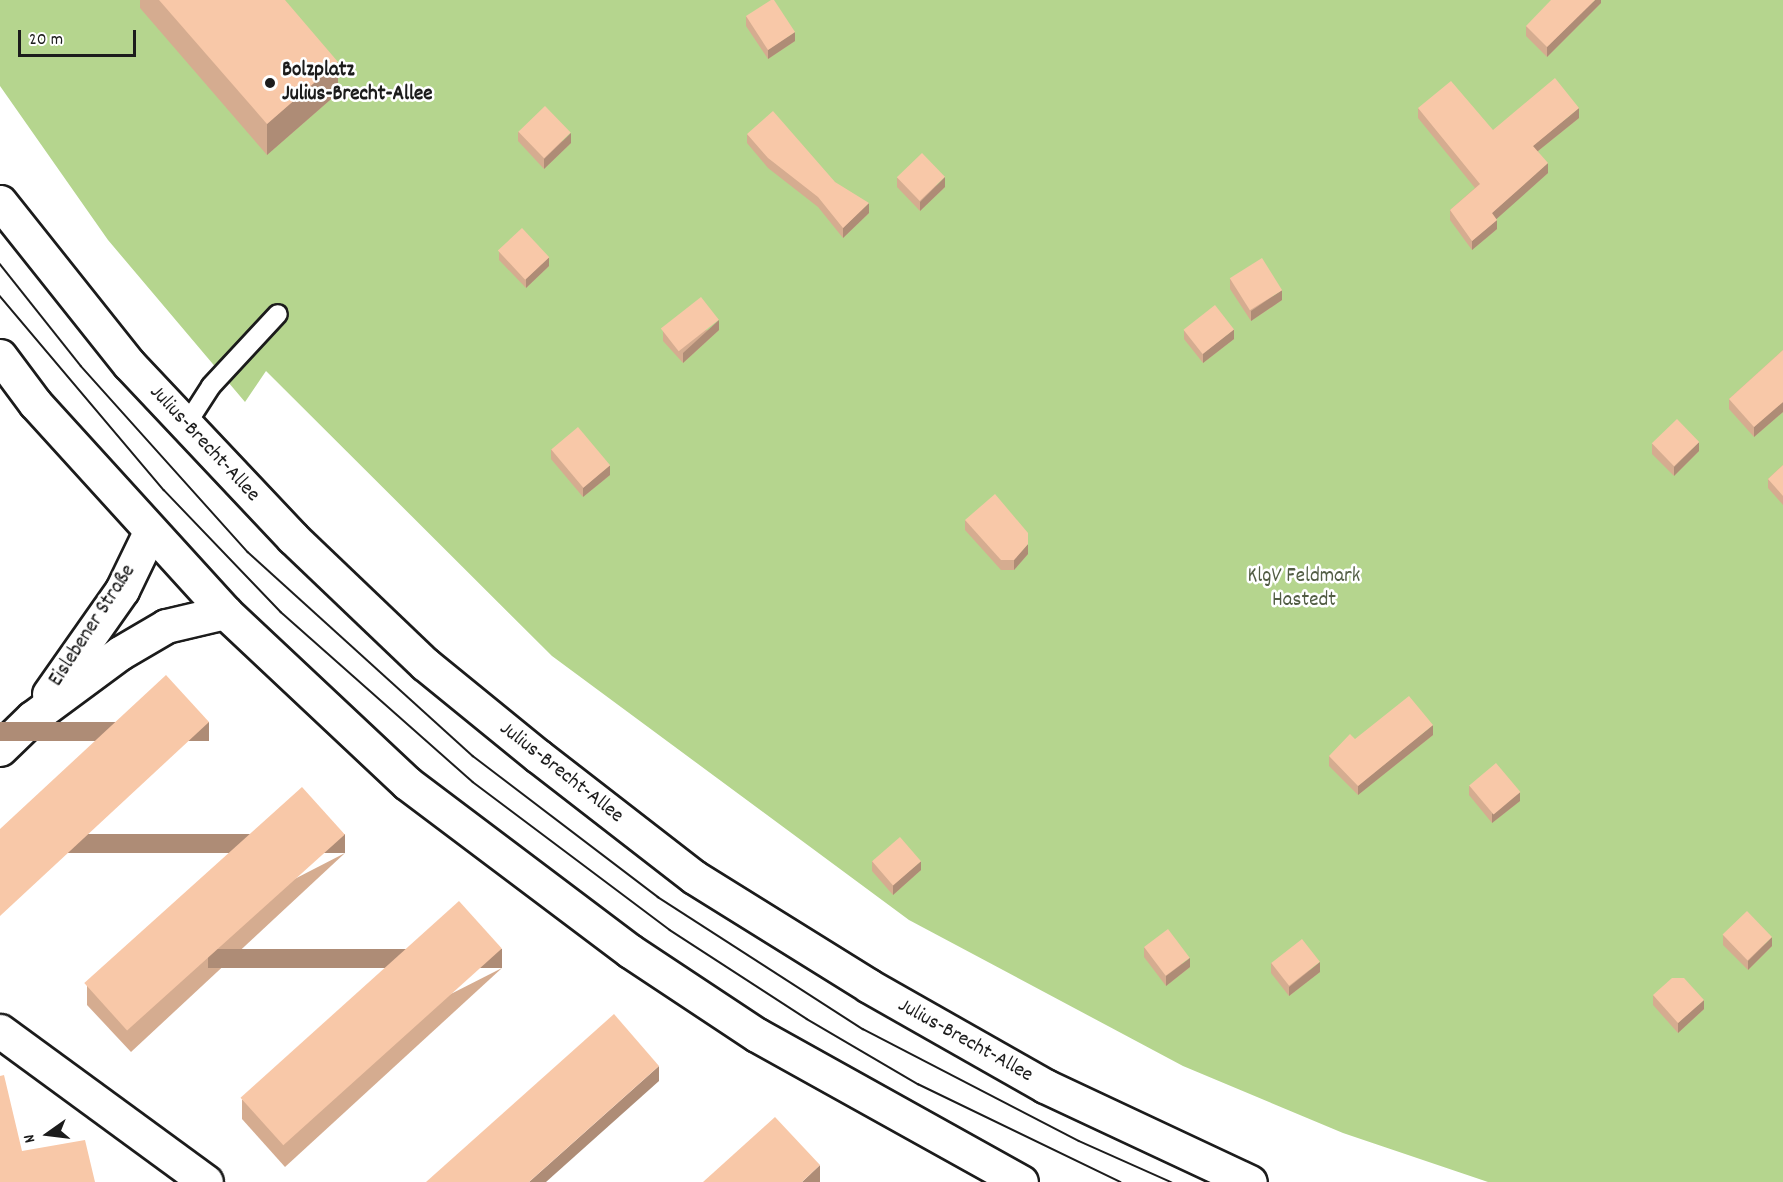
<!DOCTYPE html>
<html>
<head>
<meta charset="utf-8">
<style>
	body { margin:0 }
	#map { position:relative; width:1783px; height:1182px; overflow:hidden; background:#fff; font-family:Dekko,sans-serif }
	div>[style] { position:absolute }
	.green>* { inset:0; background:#b5d58e }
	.roads { filter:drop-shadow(2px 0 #1c1c1c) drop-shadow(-2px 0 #1c1c1c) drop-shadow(0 2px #1c1c1c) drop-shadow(0 -2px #1c1c1c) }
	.service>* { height:18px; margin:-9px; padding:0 9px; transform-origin:9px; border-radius:9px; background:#fff }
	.minor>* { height:33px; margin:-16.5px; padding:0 16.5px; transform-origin:16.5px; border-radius:16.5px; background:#fff }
	.secondary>* { height:33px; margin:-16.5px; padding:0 16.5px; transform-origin:16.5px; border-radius:16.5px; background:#fff }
	.tram>* { height:1.5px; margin:-0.75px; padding:0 0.75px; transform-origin:0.75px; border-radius:0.75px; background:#1c1c1c }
	.wall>* { inset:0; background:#d5ac90 }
	.shaded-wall>* { inset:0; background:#ae8c76; transform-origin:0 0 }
	.building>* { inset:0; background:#f8c8a8; transform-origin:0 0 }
	.dots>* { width:16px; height:16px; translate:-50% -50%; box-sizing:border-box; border:3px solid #fff; border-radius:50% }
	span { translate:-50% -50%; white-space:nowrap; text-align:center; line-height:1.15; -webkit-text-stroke:5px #fff; paint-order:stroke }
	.poi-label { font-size:21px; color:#1c1c1c; font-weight:700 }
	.left { translate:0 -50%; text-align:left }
	.street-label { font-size:21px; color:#1c1c1c }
	.park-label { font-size:21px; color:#525d44 }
	.north { position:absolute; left:18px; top:1104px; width:60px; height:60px; -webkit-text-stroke:4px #fff; paint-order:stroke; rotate:256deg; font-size:16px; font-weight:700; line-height:24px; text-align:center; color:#1c1c1c }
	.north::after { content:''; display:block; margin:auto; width:21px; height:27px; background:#1c1c1c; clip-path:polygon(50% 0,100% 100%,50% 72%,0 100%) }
	.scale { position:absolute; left:18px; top:30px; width:118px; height:27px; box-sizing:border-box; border:3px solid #1c1c1c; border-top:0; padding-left:8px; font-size:18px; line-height:21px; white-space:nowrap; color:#1c1c1c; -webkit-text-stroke:4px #fff; paint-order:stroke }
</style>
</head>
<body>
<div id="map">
	<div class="green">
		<i style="clip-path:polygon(0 0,1783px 0,1783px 1182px,1488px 1182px,1343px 1133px,1183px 1066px,909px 920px,552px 656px,266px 371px,245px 402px,108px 240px,0 86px)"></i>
	</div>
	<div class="roads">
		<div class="service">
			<i style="left:186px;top:425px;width:46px;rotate:-57.3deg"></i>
			<i style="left:211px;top:386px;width:98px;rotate:-47.1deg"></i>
		</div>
		<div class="minor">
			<i style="left:49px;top:694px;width:127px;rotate:-54.9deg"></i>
			<i style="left:122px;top:590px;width:64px;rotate:-64.2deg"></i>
			<i style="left:0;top:749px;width:45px;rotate:-44.1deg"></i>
			<i style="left:32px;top:718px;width:109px;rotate:-36.5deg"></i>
			<i style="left:120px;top:653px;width:53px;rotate:-30.4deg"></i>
			<i style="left:166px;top:626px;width:61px;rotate:-13.3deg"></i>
			<i style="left:0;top:1031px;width:255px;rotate:36.2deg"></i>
		</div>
		<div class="secondary">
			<i style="left:0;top:202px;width:207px;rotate:51.5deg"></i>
			<i style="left:129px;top:364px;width:239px;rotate:46.7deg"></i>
			<i style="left:293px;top:538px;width:182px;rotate:43.7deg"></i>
			<i style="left:425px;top:664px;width:146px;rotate:39.2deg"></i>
			<i style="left:538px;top:756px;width:197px;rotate:37.8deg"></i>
			<i style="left:694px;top:877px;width:206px;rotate:31.9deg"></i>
			<i style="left:869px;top:986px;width:202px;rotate:29.6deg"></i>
			<i style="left:1045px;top:1086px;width:226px;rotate:25.1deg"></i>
			<i style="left:0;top:356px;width:59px;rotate:53.3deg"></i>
			<i style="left:35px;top:403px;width:282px;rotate:47.7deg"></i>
			<i style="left:225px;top:612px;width:250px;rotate:43.2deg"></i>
			<i style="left:407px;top:783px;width:279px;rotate:37deg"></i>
			<i style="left:630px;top:951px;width:152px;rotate:33.5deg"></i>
			<i style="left:757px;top:1035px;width:302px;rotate:29.1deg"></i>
		</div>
	</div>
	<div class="tram">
		<i style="left:0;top:264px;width:130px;rotate:51.5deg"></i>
		<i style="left:81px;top:366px;width:250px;rotate:48.1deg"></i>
		<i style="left:248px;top:552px;width:304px;rotate:42.2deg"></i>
		<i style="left:473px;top:756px;width:233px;rotate:37.3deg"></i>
		<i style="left:658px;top:897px;width:244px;rotate:32.8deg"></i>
		<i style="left:863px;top:1029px;width:243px;rotate:27.4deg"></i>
		<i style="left:1079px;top:1141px;width:101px;rotate:24deg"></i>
		<i style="left:0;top:296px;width:254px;rotate:49.8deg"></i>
		<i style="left:164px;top:490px;width:169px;rotate:46.2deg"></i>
		<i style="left:281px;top:612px;width:256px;rotate:41.5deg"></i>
		<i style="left:473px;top:782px;width:246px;rotate:36.9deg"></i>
		<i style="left:670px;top:930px;width:163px;rotate:33deg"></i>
		<i style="left:807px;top:1019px;width:129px;rotate:30.4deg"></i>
		<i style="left:918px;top:1084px;width:225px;rotate:25.8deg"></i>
	</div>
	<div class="wall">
		<i style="clip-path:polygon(140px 0,285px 0,338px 93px,267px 155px,140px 8px)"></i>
		<i style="clip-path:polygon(1601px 0,1601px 3px,1547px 57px,1526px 36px,1526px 26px)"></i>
		<i style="clip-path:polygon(746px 16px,795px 41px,768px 59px,746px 26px)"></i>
		<i style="clip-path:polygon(1418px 108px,1493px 130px,1579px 118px,1538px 151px,1548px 173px,1496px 219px,1497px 229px,1472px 250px,1450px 220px,1450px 210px,1475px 188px,1418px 118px)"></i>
		<i style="clip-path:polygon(518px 132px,571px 143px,544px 169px,518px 141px)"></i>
		<i style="clip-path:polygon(747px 134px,835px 182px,869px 213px,843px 238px,818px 207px,768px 168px,747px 143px)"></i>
		<i style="clip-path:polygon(897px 178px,945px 187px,920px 211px,897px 187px)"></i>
		<i style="clip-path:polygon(499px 251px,549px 266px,526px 288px,499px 260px)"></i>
		<i style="clip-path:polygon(1230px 279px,1282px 300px,1251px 321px,1230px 289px)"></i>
		<i style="clip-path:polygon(719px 330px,683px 363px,663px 341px,663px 331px)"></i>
		<i style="clip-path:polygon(1184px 330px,1234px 339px,1203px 363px,1184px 339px)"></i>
		<i style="clip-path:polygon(1783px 350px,1783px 412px,1754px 437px,1729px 409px,1729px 399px)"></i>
		<i style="clip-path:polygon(1652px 444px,1699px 451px,1674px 476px,1652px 454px)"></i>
		<i style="clip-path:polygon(551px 449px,610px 475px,583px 497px,551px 459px)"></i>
		<i style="clip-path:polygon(1783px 465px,1783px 505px,1768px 488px,1768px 479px)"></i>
		<i style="clip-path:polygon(965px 520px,1028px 554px,1014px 570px,1001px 570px,965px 530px)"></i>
		<i style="clip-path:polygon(1433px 735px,1358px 795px,1329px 766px,1329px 756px,1355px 739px)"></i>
		<i style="clip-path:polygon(1469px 786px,1520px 801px,1492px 823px,1469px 795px)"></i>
		<i style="clip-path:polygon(345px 853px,131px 1052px,87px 1005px,87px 986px)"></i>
		<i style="clip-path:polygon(872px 861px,921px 870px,893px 895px,872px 871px)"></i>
		<i style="clip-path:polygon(1723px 935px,1772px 946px,1748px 970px,1723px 945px)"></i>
		<i style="clip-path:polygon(1144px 947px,1190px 967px,1166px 986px,1144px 957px)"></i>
		<i style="clip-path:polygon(1271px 963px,1320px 972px,1289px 996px,1271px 973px)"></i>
		<i style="clip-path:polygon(502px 968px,285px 1167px,242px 1119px,242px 1100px)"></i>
		<i style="clip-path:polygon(1653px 995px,1704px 1009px,1678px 1033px,1653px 1005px)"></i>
	</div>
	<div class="shaded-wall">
		<i style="clip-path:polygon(1595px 0,1601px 0,1601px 3px,1547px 57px,1547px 47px)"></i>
		<i style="clip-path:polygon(795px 32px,795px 41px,768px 59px,768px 50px)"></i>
		<i style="clip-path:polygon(338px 62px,338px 93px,267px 155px,267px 124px)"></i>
		<i style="clip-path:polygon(1579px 108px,1579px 118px,1533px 155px,1533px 146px)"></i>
		<i style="clip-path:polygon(571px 133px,571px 143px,544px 169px,544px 159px)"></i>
		<i style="clip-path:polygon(1548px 163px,1548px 173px,1492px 223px,1492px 213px)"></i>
		<i style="clip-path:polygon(945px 177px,945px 187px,920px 211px,920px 202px)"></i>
		<i style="clip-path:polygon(869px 203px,869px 213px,843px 238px,843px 228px)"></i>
		<i style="clip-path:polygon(1497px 220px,1497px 229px,1472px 250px,1472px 241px)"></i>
		<i style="clip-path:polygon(549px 257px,549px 266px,526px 288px,526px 279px)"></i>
		<i style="clip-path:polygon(1282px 290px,1282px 300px,1251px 321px,1251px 311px)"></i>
		<i style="clip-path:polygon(719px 320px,719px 330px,683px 363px,683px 353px)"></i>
		<i style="clip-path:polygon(1234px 329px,1234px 339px,1203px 363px,1203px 354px)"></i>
		<i style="clip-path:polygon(1783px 402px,1783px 412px,1754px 437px,1754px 427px)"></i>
		<i style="clip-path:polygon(1699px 442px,1699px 451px,1674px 476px,1674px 467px)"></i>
		<i style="clip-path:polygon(610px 465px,610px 475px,583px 497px,583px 488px)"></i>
		<i style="clip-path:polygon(1028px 544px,1028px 554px,1014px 570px,1014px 560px)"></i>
		<i style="left:209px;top:722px;width:19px;height:285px;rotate:90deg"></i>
		<i style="clip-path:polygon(1433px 725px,1433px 735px,1358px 795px,1358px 786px)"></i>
		<i style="clip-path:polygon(1520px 792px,1520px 801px,1492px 823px,1492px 814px)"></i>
		<i style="left:345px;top:834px;width:19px;height:292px;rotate:90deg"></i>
		<i style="clip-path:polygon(921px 861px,921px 870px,893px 895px,893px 885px)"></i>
		<i style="clip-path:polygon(1772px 937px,1772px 946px,1748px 970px,1748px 961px)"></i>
		<i style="left:502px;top:949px;width:19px;height:294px;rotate:90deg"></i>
		<i style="clip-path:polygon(1190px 958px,1190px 967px,1166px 986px,1166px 976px)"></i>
		<i style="clip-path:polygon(1320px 962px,1320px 972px,1289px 996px,1289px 987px)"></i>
		<i style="clip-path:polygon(1704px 1000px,1704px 1009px,1678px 1033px,1678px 1023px)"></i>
		<i style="clip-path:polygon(659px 1066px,659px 1081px,546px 1182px,529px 1182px)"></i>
		<i style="clip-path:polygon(820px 1165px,820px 1182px,802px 1182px)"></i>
	</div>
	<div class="building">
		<i style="clip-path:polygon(159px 0,285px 0,338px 62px,267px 124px)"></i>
		<i style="clip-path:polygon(771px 0,774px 0,795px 32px,768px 50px,746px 16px)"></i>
		<i style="clip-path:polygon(1551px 0,1595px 0,1547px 47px,1526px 26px)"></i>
		<i style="clip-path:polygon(1555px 78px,1579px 108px,1533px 146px,1548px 163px,1492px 213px,1497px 220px,1472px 241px,1450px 210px,1480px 184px,1418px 108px,1451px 81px,1493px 130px)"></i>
		<i style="left:545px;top:106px;width:37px;height:37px;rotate:46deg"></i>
		<i style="clip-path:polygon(773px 111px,835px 182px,869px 203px,843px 228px,818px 197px,768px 158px,747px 134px)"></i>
		<i style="left:922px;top:153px;width:33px;height:35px;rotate:46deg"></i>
		<i style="left:522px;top:228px;width:40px;height:33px;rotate:47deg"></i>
		<i style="left:1262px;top:258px;width:38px;height:38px;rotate:58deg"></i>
		<i style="left:701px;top:297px;width:29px;height:51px;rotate:52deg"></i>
		<i style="left:1215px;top:305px;width:31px;height:40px;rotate:52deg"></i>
		<i style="clip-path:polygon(1783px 350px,1783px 402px,1754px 427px,1729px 399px)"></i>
		<i style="left:1677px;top:419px;width:32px;height:35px;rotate:46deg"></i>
		<i style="left:578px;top:427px;width:50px;height:35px;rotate:50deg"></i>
		<i style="clip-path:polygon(1783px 465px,1783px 496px,1768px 479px)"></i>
		<i style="clip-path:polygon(995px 494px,1028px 533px,1028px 544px,1014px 560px,1001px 560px,965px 520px)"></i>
		<i style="clip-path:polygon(166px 675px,209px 722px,0 916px,0 829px)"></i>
		<i style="clip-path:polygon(1409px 696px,1433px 725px,1358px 786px,1329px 756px,1350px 734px,1355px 739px)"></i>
		<i style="left:1496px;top:763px;width:38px;height:35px;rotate:50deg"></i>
		<i style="left:302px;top:787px;width:64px;height:293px;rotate:48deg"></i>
		<i style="left:900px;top:837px;width:32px;height:37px;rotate:49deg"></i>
		<i style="left:459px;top:901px;width:64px;height:294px;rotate:48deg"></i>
		<i style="left:1747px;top:911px;width:36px;height:34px;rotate:46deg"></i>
		<i style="left:1168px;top:929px;width:36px;height:30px;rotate:53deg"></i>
		<i style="left:1302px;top:939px;width:29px;height:39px;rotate:52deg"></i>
		<i style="clip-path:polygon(1672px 978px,1684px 978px,1704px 1000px,1678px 1023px,1653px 995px)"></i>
		<i style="clip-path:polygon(614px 1014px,659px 1066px,529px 1182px,426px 1182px)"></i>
		<i style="clip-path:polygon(4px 1075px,22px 1151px,85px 1140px,95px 1182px,0 1182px,0 1076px)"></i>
		<i style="clip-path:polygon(775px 1117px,820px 1165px,802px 1182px,703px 1182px)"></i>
	</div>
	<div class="dots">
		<i style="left:270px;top:83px;background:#1c1c1c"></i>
	</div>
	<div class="poi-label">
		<span class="left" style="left:282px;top:83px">Bolzplatz<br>Julius-Brecht-Allee</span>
	</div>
	<div class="street-label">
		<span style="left:204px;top:444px;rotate:47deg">Julius-Brecht-Allee</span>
		<span style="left:93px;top:626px;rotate:-57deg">Eislebener Straße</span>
		<span style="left:561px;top:773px;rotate:38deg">Julius-Brecht-Allee</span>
		<span style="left:965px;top:1041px;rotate:29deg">Julius-Brecht-Allee</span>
	</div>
	<div class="park-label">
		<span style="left:1304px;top:589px">KlgV Feldmark<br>Hastedt</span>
	</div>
	<div class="north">N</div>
	<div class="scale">20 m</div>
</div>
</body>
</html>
